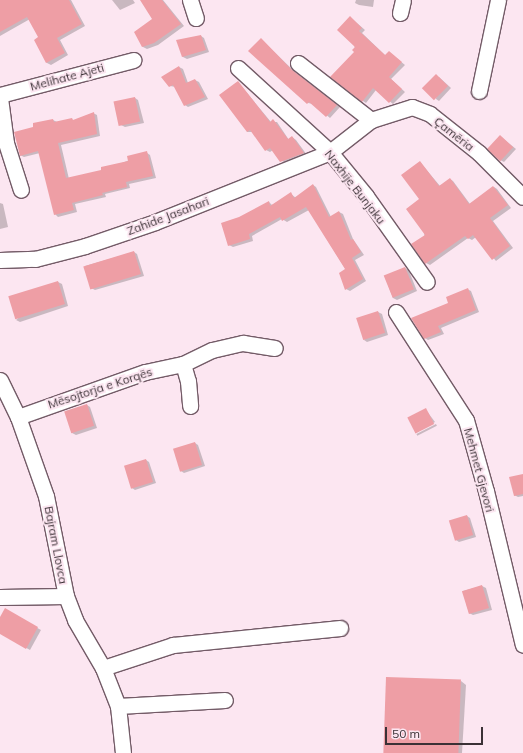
<!DOCTYPE html>
<html>
<head>
<meta charset="utf-8">
<style>
	body { margin:0 }
	#map { position:relative; width:523px; height:753px; overflow:hidden; background:#fce6f1; font-family:Mulish,sans-serif }
	div>[style] { position:absolute }
	.shadow>* { inset:0; background:#0003; transform-origin:0 0 }
	.building>* { inset:0; background:#ee9ea5; transform-origin:0 0 }
	.roads { filter:drop-shadow(1px 0 #735b67) drop-shadow(-1px 0 #735b67) drop-shadow(0 1px #735b67) drop-shadow(0 -1px #735b67) }
	.minor>* { height:15px; margin:-7.5px; padding:0 7.5px; transform-origin:7.5px; border-radius:7.5px; background:#fff }
	span { translate:-50% -50%; white-space:nowrap; text-align:center; line-height:1.15; -webkit-text-stroke:4px #fce6f1; paint-order:stroke }
	.street-label { font-size:12px; color:#3b3136 }
	.scale { position:absolute; left:385px; top:727px; width:98px; height:18px; box-sizing:border-box; border:2px solid #3b3136; border-top:0; padding-left:5px; font-size:12px; line-height:14px; white-space:nowrap; color:#3b3136; -webkit-text-stroke:3px #fce6f1; paint-order:stroke }
</style>
</head>
<body>
<div id="map">
	<div class="shadow">
		<i style="clip-path:polygon(16px 0,71px 0,85px 26px,60px 40px,68px 55px,51px 65px,47px 63px,35px 40px,40px 37px,30px 19px,0 36px,0 3px)"></i>
		<i style="clip-path:polygon(112px 0,133px 0,135px 3px,120px 10px)"></i>
		<i style="clip-path:polygon(141px 0,163px 0,184px 26px,158px 45px,147px 49px,143px 47px,136px 32px,153px 19px)"></i>
		<i style="clip-path:polygon(356px 0,374px 0,373px 7px,359px 5px,355px 3px)"></i>
		<i style="clip-path:polygon(350px 17px,365px 30px,362px 33px,386px 56px,389px 52px,405px 65px,391px 79px,405px 92px,393px 104px,376px 90px,366px 103px,363px 101px)"></i>
		<i style="clip-path:polygon(201px 36px,204px 38px,209px 52px,187px 59px,183px 57px,178px 41px)"></i>
		<i style="clip-path:polygon(261px 39px,296px 73px,340px 107px,330px 118px,313px 104px,308px 103px)"></i>
		<i style="clip-path:polygon(179px 67px,183px 69px,188px 83px,195px 80px,199px 82px,208px 99px,188px 107px,185px 105px,176px 87px,170px 86px,163px 77px)"></i>
		<i style="clip-path:polygon(439px 77px,451px 88px,439px 101px,436px 99px)"></i>
		<i style="clip-path:polygon(238px 82px,271px 122px,277px 122px,289px 140px,292px 137px,296px 140px,307px 155px,285px 164px,273px 150px,270px 152px,266px 150px,253px 132px,247px 132px)"></i>
		<i style="clip-path:polygon(135px 98px,138px 100px,144px 123px,125px 127px,121px 125px)"></i>
		<i style="clip-path:polygon(93px 113px,97px 115px,100px 136px,61px 145px,69px 179px,102px 171px,147px 153px,150px 155px,156px 178px,129px 184px,130px 188px,105px 194px,106px 197px,75px 204px,77px 212px,58px 217px,55px 214px,40px 153px,24px 157px,20px 155px,35px 128px,53px 120px,57px 122px,75px 120px)"></i>
		<i style="clip-path:polygon(500px 136px,516px 149px,504px 162px,500px 160px)"></i>
		<i style="clip-path:polygon(420px 162px,440px 186px,450px 179px,453px 181px,470px 204px,494px 187px,497px 189px,511px 208px,493px 221px,513px 248px,496px 261px,476px 237px,472px 240px,468px 238px,430px 265px,426px 263px)"></i>
		<i style="clip-path:polygon(313px 185px,316px 187px,331px 217px,339px 212px,343px 214px,353px 239px,364px 255px,355px 260px,366px 281px,350px 291px,346px 289px,346px 270px,309px 210px,287px 222px,282px 219px,252px 236px,253px 241px,233px 247px,229px 245px,239px 218px,269px 202px,272px 205px,291px 194px,296px 198px)"></i>
		<i style="clip-path:polygon(0 203px,3px 204px,8px 227px,0 229px)"></i>
		<i style="clip-path:polygon(134px 252px,137px 254px,144px 276px,95px 290px,91px 288px,85px 266px)"></i>
		<i style="clip-path:polygon(405px 268px,409px 271px,417px 291px,397px 300px,393px 298px,385px 277px)"></i>
		<i style="clip-path:polygon(58px 282px,62px 284px,68px 306px,20px 322px,16px 320px)"></i>
		<i style="clip-path:polygon(467px 289px,471px 291px,479px 312px,441px 328px,444px 334px,428px 340px,425px 338px,450px 304px)"></i>
		<i style="clip-path:polygon(378px 312px,382px 314px,388px 335px,367px 342px,364px 340px)"></i>
		<i style="clip-path:polygon(87px 405px,90px 407px,97px 428px,76px 435px,72px 433px,66px 411px)"></i>
		<i style="clip-path:polygon(426px 410px,435px 422px,416px 433px,415px 433px)"></i>
		<i style="left:436px;top:424px;width:2px;height:22px;rotate:63deg"></i>
		<i style="clip-path:polygon(195px 443px,198px 445px,205px 466px,184px 473px,181px 471px)"></i>
		<i style="clip-path:polygon(146px 460px,149px 462px,156px 483px,135px 490px,132px 488px)"></i>
		<i style="clip-path:polygon(523px 475px,523px 496px,518px 497px,514px 495px)"></i>
		<i style="clip-path:polygon(467px 516px,470px 518px,476px 537px,459px 542px,456px 540px)"></i>
		<i style="clip-path:polygon(482px 586px,486px 588px,492px 610px,473px 615px,469px 613px,463px 591px)"></i>
		<i style="clip-path:polygon(5px 610px,41px 630px,30px 650px,0 633px,0 619px)"></i>
		<i style="clip-path:polygon(461px 681px,466px 685px,462px 753px,384px 753px)"></i>
	</div>
	<div class="building">
		<i style="clip-path:polygon(0 0,69px 0,82px 24px,57px 38px,65px 53px,46px 63px,34px 40px,38px 37px,27px 17px,0 32px)"></i>
		<i style="clip-path:polygon(140px 0,162px 0,181px 24px,154px 43px,142px 47px,134px 32px,152px 19px)"></i>
		<i style="clip-path:polygon(350px 16px,362px 28px,359px 31px,385px 55px,389px 51px,402px 62px,389px 77px,402px 89px,389px 103px,373px 88px,362px 102px,330px 77px,354px 52px,352px 50px,355px 47px,337px 30px)"></i>
		<i style="clip-path:polygon(201px 35px,206px 50px,182px 57px,176px 40px)"></i>
		<i style="clip-path:polygon(261px 38px,292px 70px,337px 105px,326px 117px,309px 102px,307px 104px,248px 51px)"></i>
		<i style="clip-path:polygon(179px 66px,186px 83px,195px 79px,205px 97px,184px 106px,173px 85px,169px 87px,161px 77px)"></i>
		<i style="left:436px;top:74px;width:17px;height:20px;rotate:45deg"></i>
		<i style="clip-path:polygon(238px 81px,270px 122px,273px 119px,288px 139px,292px 136px,304px 153px,280px 162px,270px 148px,265px 151px,250px 130px,247px 132px,219px 95px)"></i>
		<i style="left:135px;top:97px;width:25px;height:22px;rotate:78deg"></i>
		<i style="clip-path:polygon(94px 112px,97px 134px,58px 143px,66px 178px,101px 170px,101px 167px,128px 161px,127px 156px,147px 151px,153px 176px,126px 182px,127px 187px,102px 193px,103px 195px,72px 203px,74px 210px,54px 215px,38px 151px,20px 156px,14px 132px,33px 127px,33px 123px,53px 119px,54px 122px,72px 118px,73px 120px)"></i>
		<i style="left:500px;top:135px;width:18px;height:19px;rotate:43deg"></i>
		<i style="clip-path:polygon(420px 161px,439px 186px,450px 178px,469px 204px,493px 186px,508px 205px,490px 218px,510px 246px,492px 260px,473px 235px,468px 239px,465px 236px,425px 264px,411px 244px,425px 235px,406px 209px,419px 199px,401px 175px)"></i>
		<i style="clip-path:polygon(313px 184px,329px 217px,339px 211px,351px 240px,353px 239px,361px 252px,352px 258px,363px 279px,345px 290px,339px 273px,345px 269px,306px 207px,282px 221px,280px 217px,249px 234px,250px 239px,228px 246px,221px 223px,239px 217px,269px 201px,270px 206px,291px 192px,294px 198px)"></i>
		<i style="left:134px;top:251px;width:24px;height:53px;rotate:73deg"></i>
		<i style="left:405px;top:267px;width:24px;height:23px;rotate:68deg"></i>
		<i style="left:58px;top:281px;width:24px;height:52px;rotate:73deg"></i>
		<i style="clip-path:polygon(468px 288px,476px 310px,438px 326px,441px 332px,424px 339px,411px 318px,448px 303px,446px 297px)"></i>
		<i style="left:378px;top:311px;width:23px;height:23px;rotate:72deg"></i>
		<i style="left:87px;top:404px;width:23px;height:24px;rotate:72deg"></i>
		<i style="left:426px;top:408px;width:18px;height:21px;rotate:63deg"></i>
		<i style="left:195px;top:442px;width:24px;height:23px;rotate:73deg"></i>
		<i style="left:146px;top:459px;width:24px;height:23px;rotate:73deg"></i>
		<i style="clip-path:polygon(523px 474px,523px 494px,514px 496px,509px 477px)"></i>
		<i style="left:467px;top:515px;width:21px;height:19px;rotate:73deg"></i>
		<i style="left:482px;top:585px;width:24px;height:21px;rotate:73deg"></i>
		<i style="clip-path:polygon(5px 608px,38px 627px,26px 649px,0 634px,0 617px)"></i>
		<i style="left:386px;top:677px;width:75px;height:76px;rotate:2deg"></i>
	</div>
	<div class="roads">
		<div class="minor">
			<i style="left:190px;top:0;width:19px;rotate:72deg"></i>
			<i style="left:400px;top:13px;width:13px;rotate:-77deg"></i>
			<i style="left:298px;top:63px;width:93px;rotate:38deg"></i>
			<i style="left:238px;top:68px;width:125px;rotate:42.4deg"></i>
			<i style="left:330px;top:152px;width:57px;rotate:50.7deg"></i>
			<i style="left:366px;top:196px;width:105px;rotate:54.7deg"></i>
			<i style="left:479px;top:91px;width:93px;rotate:-78.2deg"></i>
			<i style="left:0;top:95px;width:138px;rotate:-14.7deg"></i>
			<i style="left:0;top:98px;width:45px;rotate:82.4deg"></i>
			<i style="left:6px;top:143px;width:49px;rotate:72.3deg"></i>
			<i style="left:0;top:260px;width:35px;rotate:-2deg"></i>
			<i style="left:35px;top:259px;width:52px;rotate:-14.6deg"></i>
			<i style="left:85px;top:246px;width:74px;rotate:-18.9deg"></i>
			<i style="left:155px;top:222px;width:188px;rotate:-21.8deg"></i>
			<i style="left:330px;top:152px;width:52px;rotate:-38deg"></i>
			<i style="left:371px;top:120px;width:43px;rotate:-17.6deg"></i>
			<i style="left:412px;top:107px;width:19px;rotate:21deg"></i>
			<i style="left:430px;top:114px;width:63px;rotate:38.5deg"></i>
			<i style="left:479px;top:153px;width:62px;rotate:45deg"></i>
			<i style="left:396px;top:312px;width:129px;rotate:57.1deg"></i>
			<i style="left:466px;top:420px;width:74px;rotate:74.3deg"></i>
			<i style="left:486px;top:491px;width:158px;rotate:76.5deg"></i>
			<i style="left:183px;top:364px;width:18px;rotate:74deg"></i>
			<i style="left:188px;top:381px;width:25px;rotate:85deg"></i>
			<i style="left:0;top:380px;width:41px;rotate:64.1deg"></i>
			<i style="left:18px;top:417px;width:84px;rotate:70.5deg"></i>
			<i style="left:46px;top:496px;width:102px;rotate:78.7deg"></i>
			<i style="left:66px;top:596px;width:26px;rotate:69deg"></i>
			<i style="left:75px;top:620px;width:56px;rotate:59.7deg"></i>
			<i style="left:103px;top:668px;width:41px;rotate:68.5deg"></i>
			<i style="left:118px;top:706px;width:47px;rotate:83.9deg"></i>
			<i style="left:18px;top:417px;width:135px;rotate:-19.5deg"></i>
			<i style="left:145px;top:372px;width:39px;rotate:-12deg"></i>
			<i style="left:183px;top:364px;width:32px;rotate:-26deg"></i>
			<i style="left:212px;top:350px;width:32px;rotate:-13deg"></i>
			<i style="left:243px;top:343px;width:32px;rotate:9deg"></i>
			<i style="left:0;top:597px;width:66px;rotate:-0.9deg"></i>
			<i style="left:103px;top:668px;width:74px;rotate:-18.2deg"></i>
			<i style="left:173px;top:645px;width:168px;rotate:-5.8deg"></i>
			<i style="left:118px;top:706px;width:107px;rotate:-3.2deg"></i>
		</div>
	</div>
	<div class="street-label">
		<span style="left:67px;top:77px;rotate:-15deg">Melihate Ajeti</span>
		<span style="left:454px;top:134px;rotate:38deg">Çamëria</span>
		<span style="left:355px;top:187px;rotate:52deg">Naxhije Bunjaku</span>
		<span style="left:168px;top:216px;rotate:-21deg">Zahide Jasahari</span>
		<span style="left:100px;top:388px;rotate:-18deg">Mësojtorja e Korqës</span>
		<span style="left:479px;top:470px;rotate:75deg">Mehmet Gjevori</span>
		<span style="left:56px;top:545px;rotate:79deg">Bajram Llovca</span>
	</div>
	<div class="scale">50 m</div>
</div>
</body>
</html>
